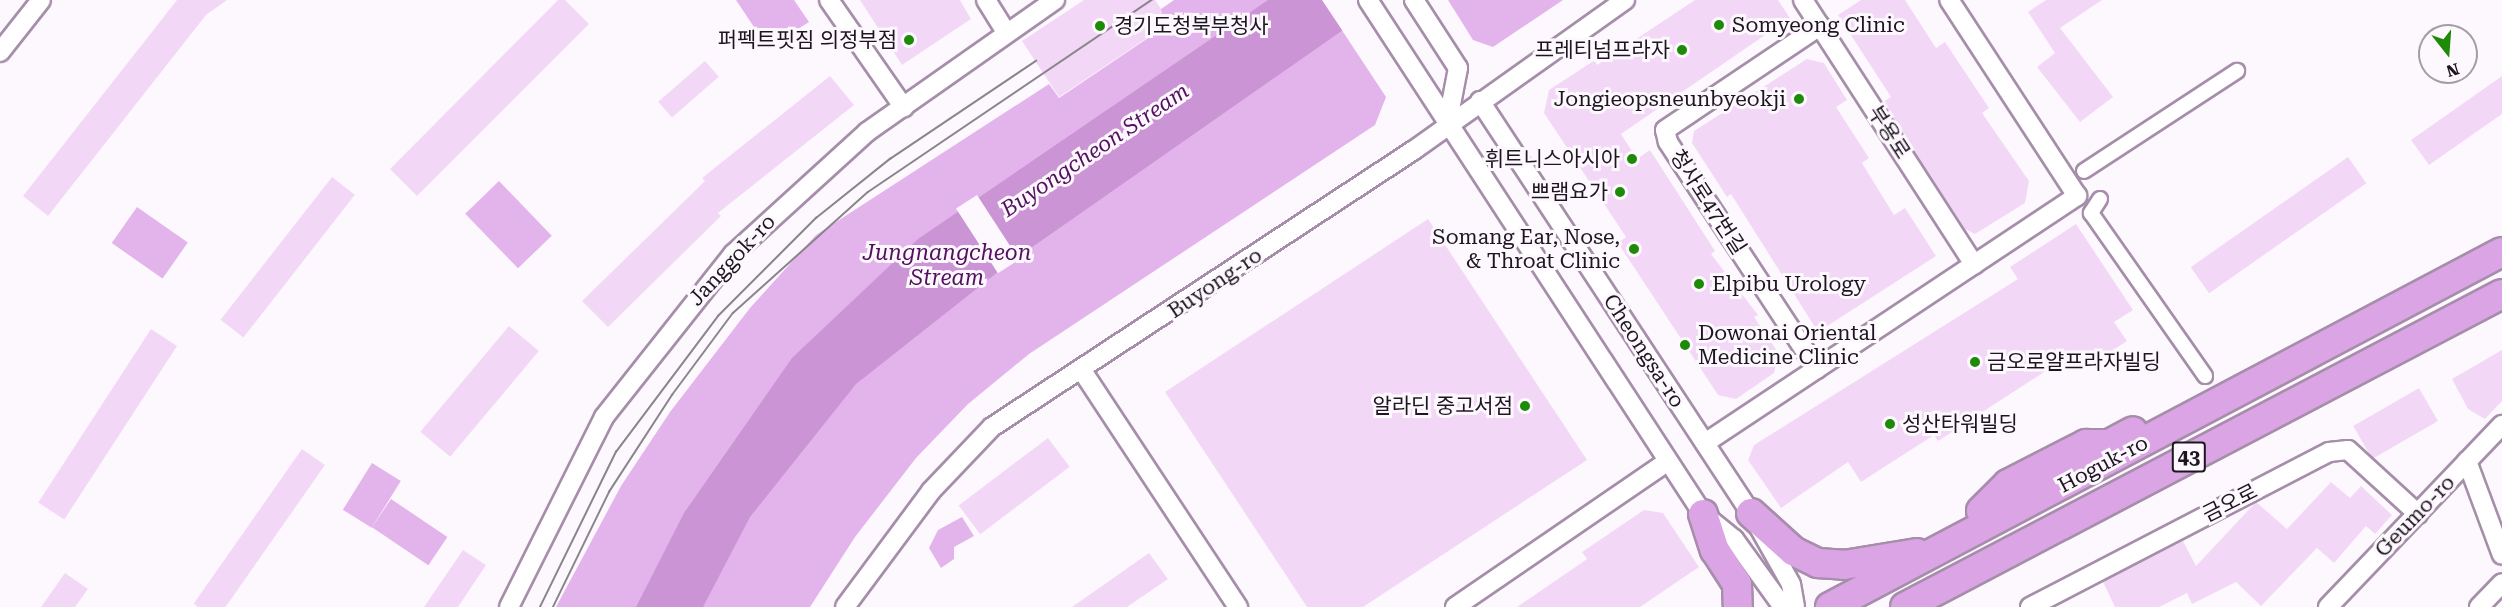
<!DOCTYPE html>
<html>
<head>
<meta charset="utf-8">
<style>
	body { margin:0 }
	#map { position:relative; width:2502px; height:607px; overflow:hidden; background:#fdf8fe; font-family:"Roboto Serif","Noto Sans KR",serif }
	div>[style] { position:absolute }
	.green>* { inset:0; background:#e3b4eb; transform-origin:0 0 }
	.water>* { inset:0; background:#cb95d5 }
	.pier>* { inset:0; background:#fdf8fe; transform-origin:0 0 }
	.building>* { inset:0; background:#f2d8f6; transform-origin:0 0 }
	.roads { filter:drop-shadow(2px 0 #a68eaa) drop-shadow(-2px 0 #a68eaa) drop-shadow(0 2px #a68eaa) drop-shadow(0 -2px #a68eaa) }
	.pedestrian>* { height:14px; margin:-7px; padding:0 7px; transform-origin:7px; border-radius:7px; background:#fff }
	.minor>* { height:18px; margin:-9px; padding:0 9px; transform-origin:9px; border-radius:9px; background:#fff }
	.primary>* { height:28px; margin:-14px; padding:0 14px; transform-origin:14px; border-radius:14px; background:#dba5e5 }
	.tram>* { height:1.5px; margin:-0.75px; padding:0 0.75px; transform-origin:0.75px; border-radius:0.75px; background:#8a848c }
	.dots>* { width:16px; height:16px; translate:-50% -50%; box-sizing:border-box; border:3px solid #fdf8fe; border-radius:50% }
	span { translate:-50% -50%; white-space:nowrap; text-align:center; line-height:1.15; -webkit-text-stroke:6px #fdf8fe; paint-order:stroke }
	.shield-label span { padding:2px 4px; background:#fdf8fe; border:2px solid; border-radius:4px; -webkit-text-stroke-width:0 }
	.shield-label { font-size:20px; color:#1d151f; font-weight:700 }
	.poi-label { font-size:21px; color:#1d151f }
	.left { translate:0 -50%; text-align:left }
	.right { translate:-100% -50%; text-align:right }
	.street-label { font-size:21px; color:#1d151f }
	.water-label { font-size:22px; color:#53105e; font-style:italic }
	.north { position:absolute; left:2418px; top:24px; width:60px; height:60px; box-sizing:border-box; background:#fdf8fe; border:2px solid #a39da5; border-radius:50%; rotate:163deg; font-size:16px; font-weight:700; line-height:24px; text-align:center; color:#1d151f }
	.north::after { content:''; display:block; margin:auto; width:21px; height:27px; background:#1d8a08; clip-path:polygon(50% 0,100% 100%,50% 72%,0 100%) }
</style>
</head>
<body>
<div id="map">
	<div class="green">
		<i style="clip-path:polygon(736px 0,794px 0,809px 22px,768px 48px)"></i>
		<i style="clip-path:polygon(1174px 0,1322px 0,1386px 97px,1375px 125px,1029px 354px,968px 404px,916px 458px,855px 537px,810px 607px,556px 607px,621px 486px,670px 412px,750px 308px,816px 235px,1049px 84px,1059px 98px,1163px 28px,1161px 9px)"></i>
		<i style="clip-path:polygon(1448px 0,1563px 0,1493px 47px,1473px 40px)"></i>
		<i style="left:499px;top:181px;width:76px;height:47px;rotate:46deg"></i>
		<i style="left:137px;top:207px;width:62px;height:44px;rotate:35deg"></i>
		<i style="left:372px;top:463px;width:34px;height:55px;rotate:32deg"></i>
		<i style="left:391px;top:499px;width:68px;height:34px;rotate:34deg"></i>
		<i style="clip-path:polygon(962px 517px,974px 536px,954px 547px,954px 559px,941px 568px,929px 548px,938px 530px)"></i>
	</div>
	<div class="water">
		<i style="clip-path:polygon(1268px 0,1386px 0,1008px 264px,856px 384px,750px 517px,703px 607px,636px 607px,684px 513px,792px 358px,918px 239px)"></i>
	</div>
	<div class="pier">
		<i style="clip-path:polygon(1322px 0,1389px 0,1344px 33px)"></i>
		<i style="left:977px;top:195px;width:77px;height:25px;rotate:57deg"></i>
	</div>
	<div class="building">
		<i style="clip-path:polygon(177px 0,227px 0,206px 15px,48px 216px,23px 196px)"></i>
		<i style="clip-path:polygon(558px 0,565px 0,589px 24px,417px 196px,390px 169px)"></i>
		<i style="clip-path:polygon(860px 0,960px 0,971px 19px,902px 65px)"></i>
		<i style="clip-path:polygon(1084px 0,1155px 0,1161px 9px,1162px 28px,1059px 97px,1022px 41px)"></i>
		<i style="clip-path:polygon(1695px 0,1778px 0,1790px 18px,1621px 134px,1637px 159px,1650px 150px,1715px 251px,1711px 254px,1758px 315px,1754px 317px,1779px 354px,1774px 373px,1736px 399px,1718px 395px,1618px 243px,1626px 237px,1544px 113px,1549px 90px,1595px 60px,1597px 65px)"></i>
		<i style="clip-path:polygon(1861px 0,1905px 0,1936px 48px,1945px 42px,1989px 108px,1982px 113px,2029px 181px,2025px 203px,1975px 234px,1965px 229px,1883px 102px,1891px 97px,1838px 15px)"></i>
		<i style="clip-path:polygon(2046px 0,2102px 0,2060px 28px,2113px 97px,2080px 122px,2037px 67px,2055px 53px,2028px 12px)"></i>
		<i style="clip-path:polygon(1807px 59px,1824px 63px,1847px 100px,1836px 107px,1869px 158px,1862px 163px,1894px 215px,1905px 208px,1936px 256px,1818px 332px,1731px 194px,1727px 197px,1692px 143px,1694px 131px)"></i>
		<i style="left:705px;top:61px;width:21px;height:62px;rotate:49deg"></i>
		<i style="clip-path:polygon(830px 76px,854px 105px,718px 213px,721px 216px,608px 327px,582px 301px,705px 181px,702px 178px)"></i>
		<i style="clip-path:polygon(2502px 76px,2502px 114px,2429px 165px,2411px 140px)"></i>
		<i style="left:2348px;top:157px;width:32px;height:192px;rotate:55deg"></i>
		<i style="left:332px;top:177px;width:29px;height:181px;rotate:38deg"></i>
		<i style="clip-path:polygon(1428px 219px,1587px 460px,1363px 607px,1307px 607px,1165px 392px)"></i>
		<i style="clip-path:polygon(2076px 224px,2133px 310px,2114px 322px,2127px 341px,2089px 366px,2078px 350px,1938px 441px,1934px 435px,1861px 482px,1848px 462px,1781px 508px,1748px 460px,1754px 445px,2018px 279px,2010px 267px)"></i>
		<i style="left:509px;top:326px;width:39px;height:138px;rotate:40deg"></i>
		<i style="left:151px;top:329px;width:31px;height:207px;rotate:33deg"></i>
		<i style="clip-path:polygon(2502px 350px,2502px 401px,2485px 419px,2468px 409px,2452px 379px)"></i>
		<i style="left:2419px;top:388px;width:38px;height:76px;rotate:60deg"></i>
		<i style="left:1048px;top:438px;width:36px;height:112px;rotate:53deg"></i>
		<i style="left:302px;top:449px;width:28px;height:189px;rotate:35deg"></i>
		<i style="clip-path:polygon(2331px 482px,2350px 498px,2361px 486px,2392px 515px,2375px 534px,2366px 526px,2334px 563px,2317px 548px,2261px 606px,2236px 582px,2192px 604px,2187px 593px,2159px 607px,2115px 607px,2103px 582px,2183px 541px,2196px 566px,2256px 502px,2287px 529px)"></i>
		<i style="clip-path:polygon(1644px 510px,1663px 513px,1699px 567px,1640px 607px,1517px 607px,1587px 559px,1582px 552px)"></i>
		<i style="clip-path:polygon(463px 550px,486px 565px,458px 607px,424px 607px)"></i>
		<i style="clip-path:polygon(1149px 553px,1168px 579px,1127px 607px,1072px 607px)"></i>
		<i style="clip-path:polygon(65px 573px,88px 589px,75px 607px,41px 607px)"></i>
	</div>
	<div class="roads">
		<div class="pedestrian">
			<i style="left:2084px;top:171px;width:183px;rotate:-33.2deg"></i>
			<i style="left:2100px;top:199px;width:17px;rotate:123deg"></i>
			<i style="left:2091px;top:213px;width:199px;rotate:55deg"></i>
		</div>
		<div class="minor">
			<i style="left:829px;top:0;width:131px;rotate:55.2deg"></i>
			<i style="left:986px;top:0;width:38px;rotate:58deg"></i>
			<i style="left:1368px;top:0;width:614px;rotate:56.91deg"></i>
			<i style="left:1703px;top:514px;width:40px;rotate:39deg"></i>
			<i style="left:1734px;top:539px;width:84px;rotate:54.2deg"></i>
			<i style="left:1414px;top:0;width:81px;rotate:57.1deg"></i>
			<i style="left:1458px;top:68px;width:58px;rotate:100.9deg"></i>
			<i style="left:1803px;top:0;width:315px;rotate:57.1deg"></i>
			<i style="left:0;top:52px;width:66px;rotate:-51.7deg"></i>
			<i style="left:1480px;top:101px;width:493px;rotate:56.7deg"></i>
			<i style="left:1751px;top:513px;width:81px;rotate:60.6deg"></i>
			<i style="left:1791px;top:584px;width:23px;rotate:80deg"></i>
			<i style="left:1817px;top:369px;width:272px;rotate:-123.3deg"></i>
			<i style="left:1668px;top:142px;width:12px;rotate:-104deg"></i>
			<i style="left:1665px;top:130px;width:187px;rotate:-33.9deg"></i>
			<i style="left:1083px;top:372px;width:282px;rotate:56.6deg"></i>
			<i style="left:1705px;top:443px;width:447px;rotate:-33.6deg"></i>
			<i style="left:2077px;top:196px;width:234px;rotate:-123.1deg"></i>
			<i style="left:2467px;top:461px;width:100px;rotate:69.6deg"></i>
			<i style="left:509px;top:607px;width:212px;rotate:-63.4deg"></i>
			<i style="left:604px;top:417px;width:208px;rotate:-51.6deg"></i>
			<i style="left:733px;top:254px;width:181px;rotate:-42.3deg"></i>
			<i style="left:867px;top:132px;width:230px;rotate:-35.1deg"></i>
			<i style="left:845px;top:607px;width:144px;rotate:-53.4deg"></i>
			<i style="left:931px;top:491px;width:88px;rotate:-46.4deg"></i>
			<i style="left:992px;top:427px;width:505px;rotate:-33.28deg"></i>
			<i style="left:1414px;top:150px;width:259px;rotate:-35.4deg"></i>
			<i style="left:1455px;top:607px;width:258px;rotate:-34.4deg"></i>
			<i style="left:2030px;top:607px;width:337px;rotate:-27.4deg"></i>
			<i style="left:2329px;top:452px;width:19px;rotate:-6deg"></i>
			<i style="left:2348px;top:450px;width:95px;rotate:42.4deg"></i>
			<i style="left:2328px;top:607px;width:252px;rotate:-46.3deg"></i>
			<i style="left:2479px;top:607px;width:33px;rotate:-46deg"></i>
		</div>
		<div class="primary">
			<i style="left:1981px;top:511px;width:38px;rotate:-45deg"></i>
			<i style="left:2008px;top:484px;width:88px;rotate:-27.1deg"></i>
			<i style="left:2086px;top:444px;width:23px"></i>
			<i style="left:2109px;top:444px;width:27px;rotate:-28deg"></i>
			<i style="left:1751px;top:513px;width:57px;rotate:42.1deg"></i>
			<i style="left:1793px;top:551px;width:28px;rotate:26deg"></i>
			<i style="left:1818px;top:563px;width:26px;rotate:4deg"></i>
			<i style="left:1844px;top:565px;width:74px;rotate:-9.3deg"></i>
			<i style="left:1703px;top:514px;width:38px;rotate:72deg"></i>
			<i style="left:1715px;top:550px;width:40px;rotate:57.1deg"></i>
			<i style="left:1737px;top:584px;width:23px;rotate:88deg"></i>
			<i style="left:1830px;top:607px;width:760px;rotate:-27.85deg"></i>
			<i style="left:1905px;top:607px;width:674px;rotate:-27.67deg"></i>
		</div>
	</div>
	<div class="tram">
		<i style="left:540px;top:607px;width:173px;rotate:-63.9deg"></i>
		<i style="left:616px;top:452px;width:170px;rotate:-53.1deg"></i>
		<i style="left:718px;top:316px;width:139px;rotate:-45deg"></i>
		<i style="left:816px;top:218px;width:95px;rotate:-38.6deg"></i>
		<i style="left:890px;top:159px;width:176px;rotate:-33.9deg"></i>
		<i style="left:553px;top:607px;width:128px;rotate:-64deg"></i>
		<i style="left:609px;top:492px;width:116px;rotate:-57deg"></i>
		<i style="left:672px;top:395px;width:102px;rotate:-53.4deg"></i>
		<i style="left:733px;top:313px;width:181px;rotate:-41.9deg"></i>
		<i style="left:868px;top:192px;width:343px;rotate:-34.1deg"></i>
	</div>
	<div class="dots">
		<i style="left:1719px;top:25px;background:#1d8a08"></i>
		<i style="left:1100px;top:26px;background:#1d8a08"></i>
		<i style="left:909px;top:40px;background:#1d8a08"></i>
		<i style="left:1682px;top:50px;background:#1d8a08"></i>
		<i style="left:1799px;top:99px;background:#1d8a08"></i>
		<i style="left:1632px;top:159px;background:#1d8a08"></i>
		<i style="left:1620px;top:192px;background:#1d8a08"></i>
		<i style="left:1634px;top:249px;background:#1d8a08"></i>
		<i style="left:1699px;top:284px;background:#1d8a08"></i>
		<i style="left:1685px;top:345px;background:#1d8a08"></i>
		<i style="left:1975px;top:362px;background:#1d8a08"></i>
		<i style="left:1525px;top:406px;background:#1d8a08"></i>
		<i style="left:1890px;top:424px;background:#1d8a08"></i>
	</div>
	<div class="shield-label">
		<span style="left:2189px;top:457px">43</span>
	</div>
	<div class="poi-label">
		<span class="left" style="left:1732px;top:25px">Somyeong Clinic</span>
		<span class="left" style="left:1114px;top:26px">경기도청북부청사</span>
		<span class="right" style="left:897px;top:40px">퍼펙트핏짐 의정부점</span>
		<span class="right" style="left:1670px;top:50px">프레티넘프라자</span>
		<span class="right" style="left:1786px;top:99px">Jongieopsneunbyeokji</span>
		<span class="right" style="left:1620px;top:159px">휘트니스아시아</span>
		<span class="right" style="left:1608px;top:192px">쁘램요가</span>
		<span class="right" style="left:1620px;top:249px">Somang Ear, Nose,<br>&amp; Throat Clinic</span>
		<span class="left" style="left:1712px;top:284px">Elpibu Urology</span>
		<span class="left" style="left:1698px;top:345px">Dowonai Oriental<br>Medicine Clinic</span>
		<span class="left" style="left:1987px;top:362px">금오로얄프라자빌딩</span>
		<span class="right" style="left:1513px;top:406px">알라딘 중고서점</span>
		<span class="left" style="left:1902px;top:424px">성산타워빌딩</span>
	</div>
	<div class="street-label">
		<span style="left:1889px;top:132px;rotate:57deg">부용로</span>
		<span style="left:1708px;top:202px;rotate:57deg">청사로47번길</span>
		<span style="left:732px;top:260px;rotate:-47deg">Janggok-ro</span>
		<span style="left:1215px;top:283px;rotate:-34deg">Buyong-ro</span>
		<span style="left:1644px;top:351px;rotate:57deg">Cheongsa-ro</span>
		<span style="left:2103px;top:464px;rotate:-28deg">Hoguk-ro</span>
		<span style="left:2230px;top:503px;rotate:-27deg">금오로</span>
		<span style="left:2415px;top:516px;rotate:-46deg">Geumo-ro</span>
	</div>
	<div class="water-label">
		<span style="left:1095px;top:150px;rotate:-34deg">Buyongcheon Stream</span>
		<span style="left:947px;top:265px">Jungnangcheon<br>Stream</span>
	</div>
	<div class="north">N</div>
</div>
</body>
</html>
